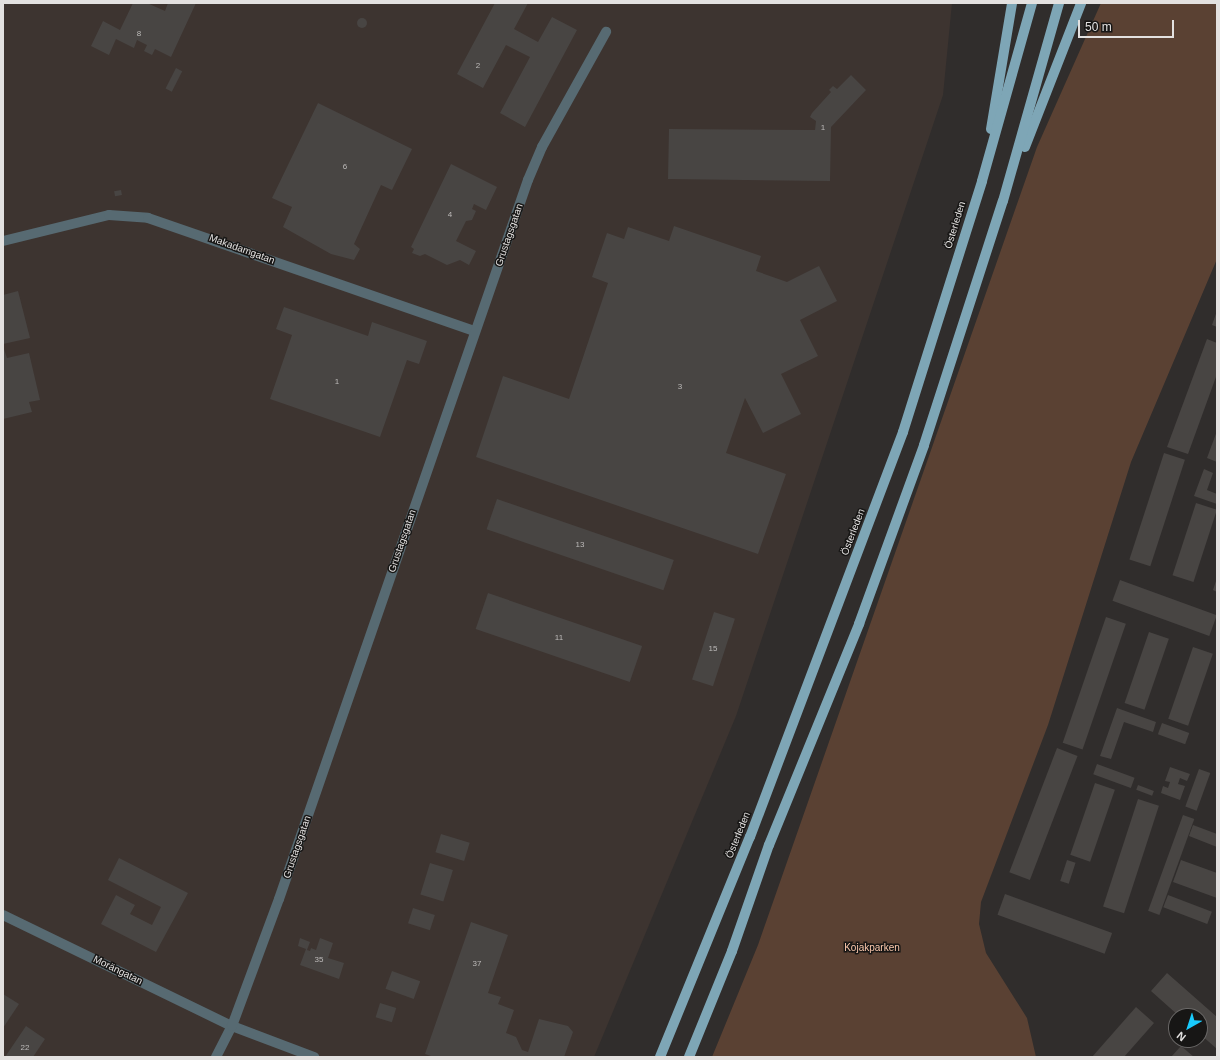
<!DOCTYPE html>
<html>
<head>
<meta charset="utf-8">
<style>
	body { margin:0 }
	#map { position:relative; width:1220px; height:1060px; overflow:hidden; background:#302d2c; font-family:Helvetica,sans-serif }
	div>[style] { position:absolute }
	.built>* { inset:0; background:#3d3430 }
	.green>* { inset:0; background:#5a4133 }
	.building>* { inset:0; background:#484543; transform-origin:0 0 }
	.round { border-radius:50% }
	.street>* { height:10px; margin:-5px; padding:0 5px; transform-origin:5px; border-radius:5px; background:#576a72 }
	.primary>* { height:10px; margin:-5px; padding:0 5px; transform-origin:5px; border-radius:5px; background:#7ea6b6 }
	span { translate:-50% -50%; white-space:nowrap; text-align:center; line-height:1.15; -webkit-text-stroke:3px #171615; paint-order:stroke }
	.number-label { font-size:8px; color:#bcbab9 }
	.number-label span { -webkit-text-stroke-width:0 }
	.street-label { font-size:10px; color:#e3e1e0 }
	.park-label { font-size:10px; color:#fdc9ad }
	.frame { position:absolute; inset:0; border:4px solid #e3e1e0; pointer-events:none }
	.north { position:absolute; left:1168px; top:1008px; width:40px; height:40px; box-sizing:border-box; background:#171615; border:1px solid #696766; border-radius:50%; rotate:219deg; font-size:11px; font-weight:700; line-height:16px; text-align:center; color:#e3e1e0 }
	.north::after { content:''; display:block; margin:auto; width:14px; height:18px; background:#19cafc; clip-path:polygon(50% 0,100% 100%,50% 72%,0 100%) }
	.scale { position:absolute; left:1078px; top:20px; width:96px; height:18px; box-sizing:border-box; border:2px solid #e3e1e0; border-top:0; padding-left:5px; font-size:12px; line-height:14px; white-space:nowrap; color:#e3e1e0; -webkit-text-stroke:3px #171615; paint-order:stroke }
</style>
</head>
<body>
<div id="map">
	<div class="built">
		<i style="clip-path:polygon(3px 3px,952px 3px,943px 95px,736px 716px,594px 1057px,3px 1057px)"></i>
	</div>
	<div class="green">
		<i style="clip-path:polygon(1101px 3px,1217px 3px,1217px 259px,1131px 462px,1048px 725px,981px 902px,979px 924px,986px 953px,1027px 1018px,1036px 1057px,712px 1057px,758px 945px,1037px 147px)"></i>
	</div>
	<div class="building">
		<i style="clip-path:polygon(133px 3px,147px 3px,165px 11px,168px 3px,196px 3px,171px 57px,155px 49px,152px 55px,144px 51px,147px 45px,137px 40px,134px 48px,116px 39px,109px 55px,91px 46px,103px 21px,120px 30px)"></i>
		<i style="clip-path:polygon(495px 3px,528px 3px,514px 29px,538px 42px,552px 17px,577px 30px,525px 127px,500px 113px,530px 57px,506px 45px,483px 88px,457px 74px)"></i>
		<i class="round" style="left:357px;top:18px;width:10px;height:10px"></i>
		<i style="left:176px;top:68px;width:7px;height:23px;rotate:27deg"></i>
		<i style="clip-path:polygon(851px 75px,866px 90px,831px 127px,830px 181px,668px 179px,669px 129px,815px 130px,816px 121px,810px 117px,812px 113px,831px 92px,829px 90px,833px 86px,837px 89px)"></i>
		<i style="clip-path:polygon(318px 103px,412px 149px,392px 190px,381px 185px,354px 244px,360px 249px,354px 260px,331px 254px,283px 227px,292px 207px,272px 198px)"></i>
		<i style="clip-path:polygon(451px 164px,497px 187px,486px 210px,474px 204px,472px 209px,476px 211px,472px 220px,466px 221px,456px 241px,476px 251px,469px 265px,460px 260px,447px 265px,425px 254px,420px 256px,412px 253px,414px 249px,411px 247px)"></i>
		<i style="left:121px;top:190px;width:5px;height:7px;rotate:79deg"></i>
		<i style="clip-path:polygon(674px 226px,761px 256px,756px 271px,787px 282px,819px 266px,837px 301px,800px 320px,818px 356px,781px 374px,801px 414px,763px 433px,745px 398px,726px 453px,786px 474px,758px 554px,476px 457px,503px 376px,569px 399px,608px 283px,592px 277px,607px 233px,624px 239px,628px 227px,669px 241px)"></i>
		<i style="clip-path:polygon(18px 291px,30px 338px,3px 344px,3px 295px)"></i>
		<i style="clip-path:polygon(284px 307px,368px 336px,372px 322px,427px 341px,419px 364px,407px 360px,380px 437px,270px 399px,292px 335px,276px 329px)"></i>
		<i style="clip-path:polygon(1217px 311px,1217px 327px,1212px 325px)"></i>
		<i style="clip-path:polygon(1207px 339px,1217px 343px,1217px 374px,1188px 454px,1167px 447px)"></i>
		<i style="clip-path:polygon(3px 346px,7px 358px,29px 353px,40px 400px,29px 402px,32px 412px,3px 419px)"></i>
		<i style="clip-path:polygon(1217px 431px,1217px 462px,1207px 458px)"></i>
		<i style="left:1164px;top:453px;width:22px;height:112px;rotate:18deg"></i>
		<i style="clip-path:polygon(1204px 469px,1213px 473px,1207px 490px,1217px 494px,1217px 504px,1194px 496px)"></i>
		<i style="left:497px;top:499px;width:187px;height:32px;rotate:19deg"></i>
		<i style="left:1196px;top:503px;width:22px;height:76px;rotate:18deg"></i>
		<i style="clip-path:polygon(1217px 578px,1217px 592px,1213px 590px)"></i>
		<i style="left:1120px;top:580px;width:103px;height:22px;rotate:20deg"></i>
		<i style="left:488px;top:593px;width:163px;height:38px;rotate:19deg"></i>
		<i style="left:714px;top:612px;width:22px;height:71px;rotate:18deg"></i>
		<i style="left:1106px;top:617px;width:21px;height:133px;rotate:19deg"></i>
		<i style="left:1149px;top:632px;width:21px;height:75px;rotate:19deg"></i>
		<i style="left:1193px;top:647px;width:21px;height:76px;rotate:19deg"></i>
		<i style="clip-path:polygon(1117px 708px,1156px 722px,1153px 732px,1124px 722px,1111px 759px,1100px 756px)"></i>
		<i style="left:1162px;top:723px;width:29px;height:12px;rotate:20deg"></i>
		<i style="left:1057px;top:748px;width:22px;height:133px;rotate:21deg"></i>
		<i style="left:1097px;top:764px;width:40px;height:11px;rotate:20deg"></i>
		<i style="clip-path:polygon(1170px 767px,1190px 774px,1187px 781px,1180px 778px,1178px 784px,1185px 786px,1180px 800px,1161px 793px,1163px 786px,1168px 788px,1170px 782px,1165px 781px)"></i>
		<i style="left:1199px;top:769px;width:12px;height:40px;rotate:20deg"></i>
		<i style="left:1095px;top:783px;width:21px;height:76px;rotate:19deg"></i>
		<i style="left:1138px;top:785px;width:17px;height:5px;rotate:21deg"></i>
		<i style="left:1138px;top:799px;width:22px;height:113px;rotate:18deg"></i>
		<i style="left:1183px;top:815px;width:12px;height:102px;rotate:20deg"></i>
		<i style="clip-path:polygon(1193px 825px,1217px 834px,1217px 847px,1189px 836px)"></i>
		<i style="left:441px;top:834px;width:30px;height:19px;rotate:17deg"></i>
		<i style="clip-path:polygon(119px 858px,188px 893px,156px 952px,101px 924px,116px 895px,135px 905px,130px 914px,152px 925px,161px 907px,108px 880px)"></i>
		<i style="left:1067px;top:860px;width:9px;height:22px;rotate:18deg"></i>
		<i style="clip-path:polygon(1181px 860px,1217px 873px,1217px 898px,1173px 882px)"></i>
		<i style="left:430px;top:863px;width:24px;height:33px;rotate:17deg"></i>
		<i style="left:1005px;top:894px;width:114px;height:22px;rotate:20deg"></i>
		<i style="left:1168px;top:895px;width:47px;height:13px;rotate:21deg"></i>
		<i style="left:413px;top:908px;width:23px;height:16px;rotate:18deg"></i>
		<i style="clip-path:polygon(471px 922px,508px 935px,488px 993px,501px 997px,498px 1004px,514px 1010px,506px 1033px,516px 1037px,522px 1050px,528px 1052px,539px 1019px,568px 1026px,573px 1032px,564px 1057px,434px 1057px,425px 1054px)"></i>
		<i style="clip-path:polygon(300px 938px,310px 942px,307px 950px,310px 951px,311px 948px,316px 950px,320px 938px,333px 943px,328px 958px,344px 963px,339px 979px,300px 965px,306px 949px,298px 946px)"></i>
		<i style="left:392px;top:971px;width:30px;height:19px;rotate:20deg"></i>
		<i style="clip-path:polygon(1167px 973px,1217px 1017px,1217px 1049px,1200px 1034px,1200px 1016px,1179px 1016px,1151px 991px)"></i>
		<i style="clip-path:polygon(3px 994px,19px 1004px,3px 1028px)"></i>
		<i style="left:380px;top:1003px;width:17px;height:15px;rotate:17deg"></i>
		<i style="clip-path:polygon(1136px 1007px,1154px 1023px,1124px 1057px,1092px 1057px)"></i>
		<i style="clip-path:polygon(26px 1026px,45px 1039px,33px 1057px,5px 1057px)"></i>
		<i style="clip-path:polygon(1181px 1046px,1194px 1057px,1171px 1057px)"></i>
	</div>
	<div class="street">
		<i style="left:3px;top:241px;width:109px;rotate:-13.8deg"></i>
		<i style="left:109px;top:215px;width:39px;rotate:4deg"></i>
		<i style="left:148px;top:218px;width:346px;rotate:19.1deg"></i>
		<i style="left:3px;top:915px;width:254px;rotate:25.9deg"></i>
		<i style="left:232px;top:1026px;width:88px;rotate:20.7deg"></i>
		<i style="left:216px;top:1057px;width:35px;rotate:-63deg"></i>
		<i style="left:232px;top:1026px;width:135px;rotate:-69.7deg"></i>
		<i style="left:279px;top:899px;width:761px;rotate:-70.9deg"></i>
		<i style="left:528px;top:180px;width:36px;rotate:-67deg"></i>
		<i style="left:542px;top:147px;width:132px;rotate:-60.9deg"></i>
	</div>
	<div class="primary">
		<i style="left:991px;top:129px;width:128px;rotate:-80.5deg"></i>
		<i style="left:1025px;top:147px;width:155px;rotate:-68.7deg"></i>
		<i style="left:660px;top:1057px;width:238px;rotate:-67.8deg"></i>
		<i style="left:750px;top:837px;width:433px;rotate:-69.3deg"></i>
		<i style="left:903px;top:432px;width:263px;rotate:-72.5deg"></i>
		<i style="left:982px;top:181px;width:185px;rotate:-74.3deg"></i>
		<i style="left:689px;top:1057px;width:114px;rotate:-67.9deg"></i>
		<i style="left:732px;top:951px;width:112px;rotate:-70.8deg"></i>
		<i style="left:769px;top:845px;width:239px;rotate:-67.8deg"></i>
		<i style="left:859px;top:624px;width:190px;rotate:-70deg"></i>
		<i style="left:924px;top:445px;width:256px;rotate:-72.1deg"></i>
		<i style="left:1003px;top:201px;width:206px;rotate:-74.2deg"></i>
	</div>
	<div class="number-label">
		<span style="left:139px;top:34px">8</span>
		<span style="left:478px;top:66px">2</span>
		<span style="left:823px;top:128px">1</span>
		<span style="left:345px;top:167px">6</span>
		<span style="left:450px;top:215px">4</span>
		<span style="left:337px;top:382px">1</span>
		<span style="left:680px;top:387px">3</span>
		<span style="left:580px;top:545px">13</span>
		<span style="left:559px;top:638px">11</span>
		<span style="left:713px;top:649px">15</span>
		<span style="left:319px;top:960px">35</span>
		<span style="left:477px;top:964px">37</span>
		<span style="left:25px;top:1048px">22</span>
	</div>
	<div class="street-label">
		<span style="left:955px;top:225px;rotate:-73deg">Österleden</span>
		<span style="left:509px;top:235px;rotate:-71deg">Grustagsgatan</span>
		<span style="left:242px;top:249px;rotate:20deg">Makadamgatan</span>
		<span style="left:853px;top:532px;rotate:-69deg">Österleden</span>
		<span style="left:402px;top:541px;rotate:-71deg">Grustagsgatan</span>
		<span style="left:738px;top:835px;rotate:-68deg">Österleden</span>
		<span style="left:297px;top:847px;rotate:-71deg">Grustagsgatan</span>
		<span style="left:118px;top:970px;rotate:26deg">Morängatan</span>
	</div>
	<div class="park-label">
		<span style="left:872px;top:948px">Kojakparken</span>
	</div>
	<div class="frame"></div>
	<div class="north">N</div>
	<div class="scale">50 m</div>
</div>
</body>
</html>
